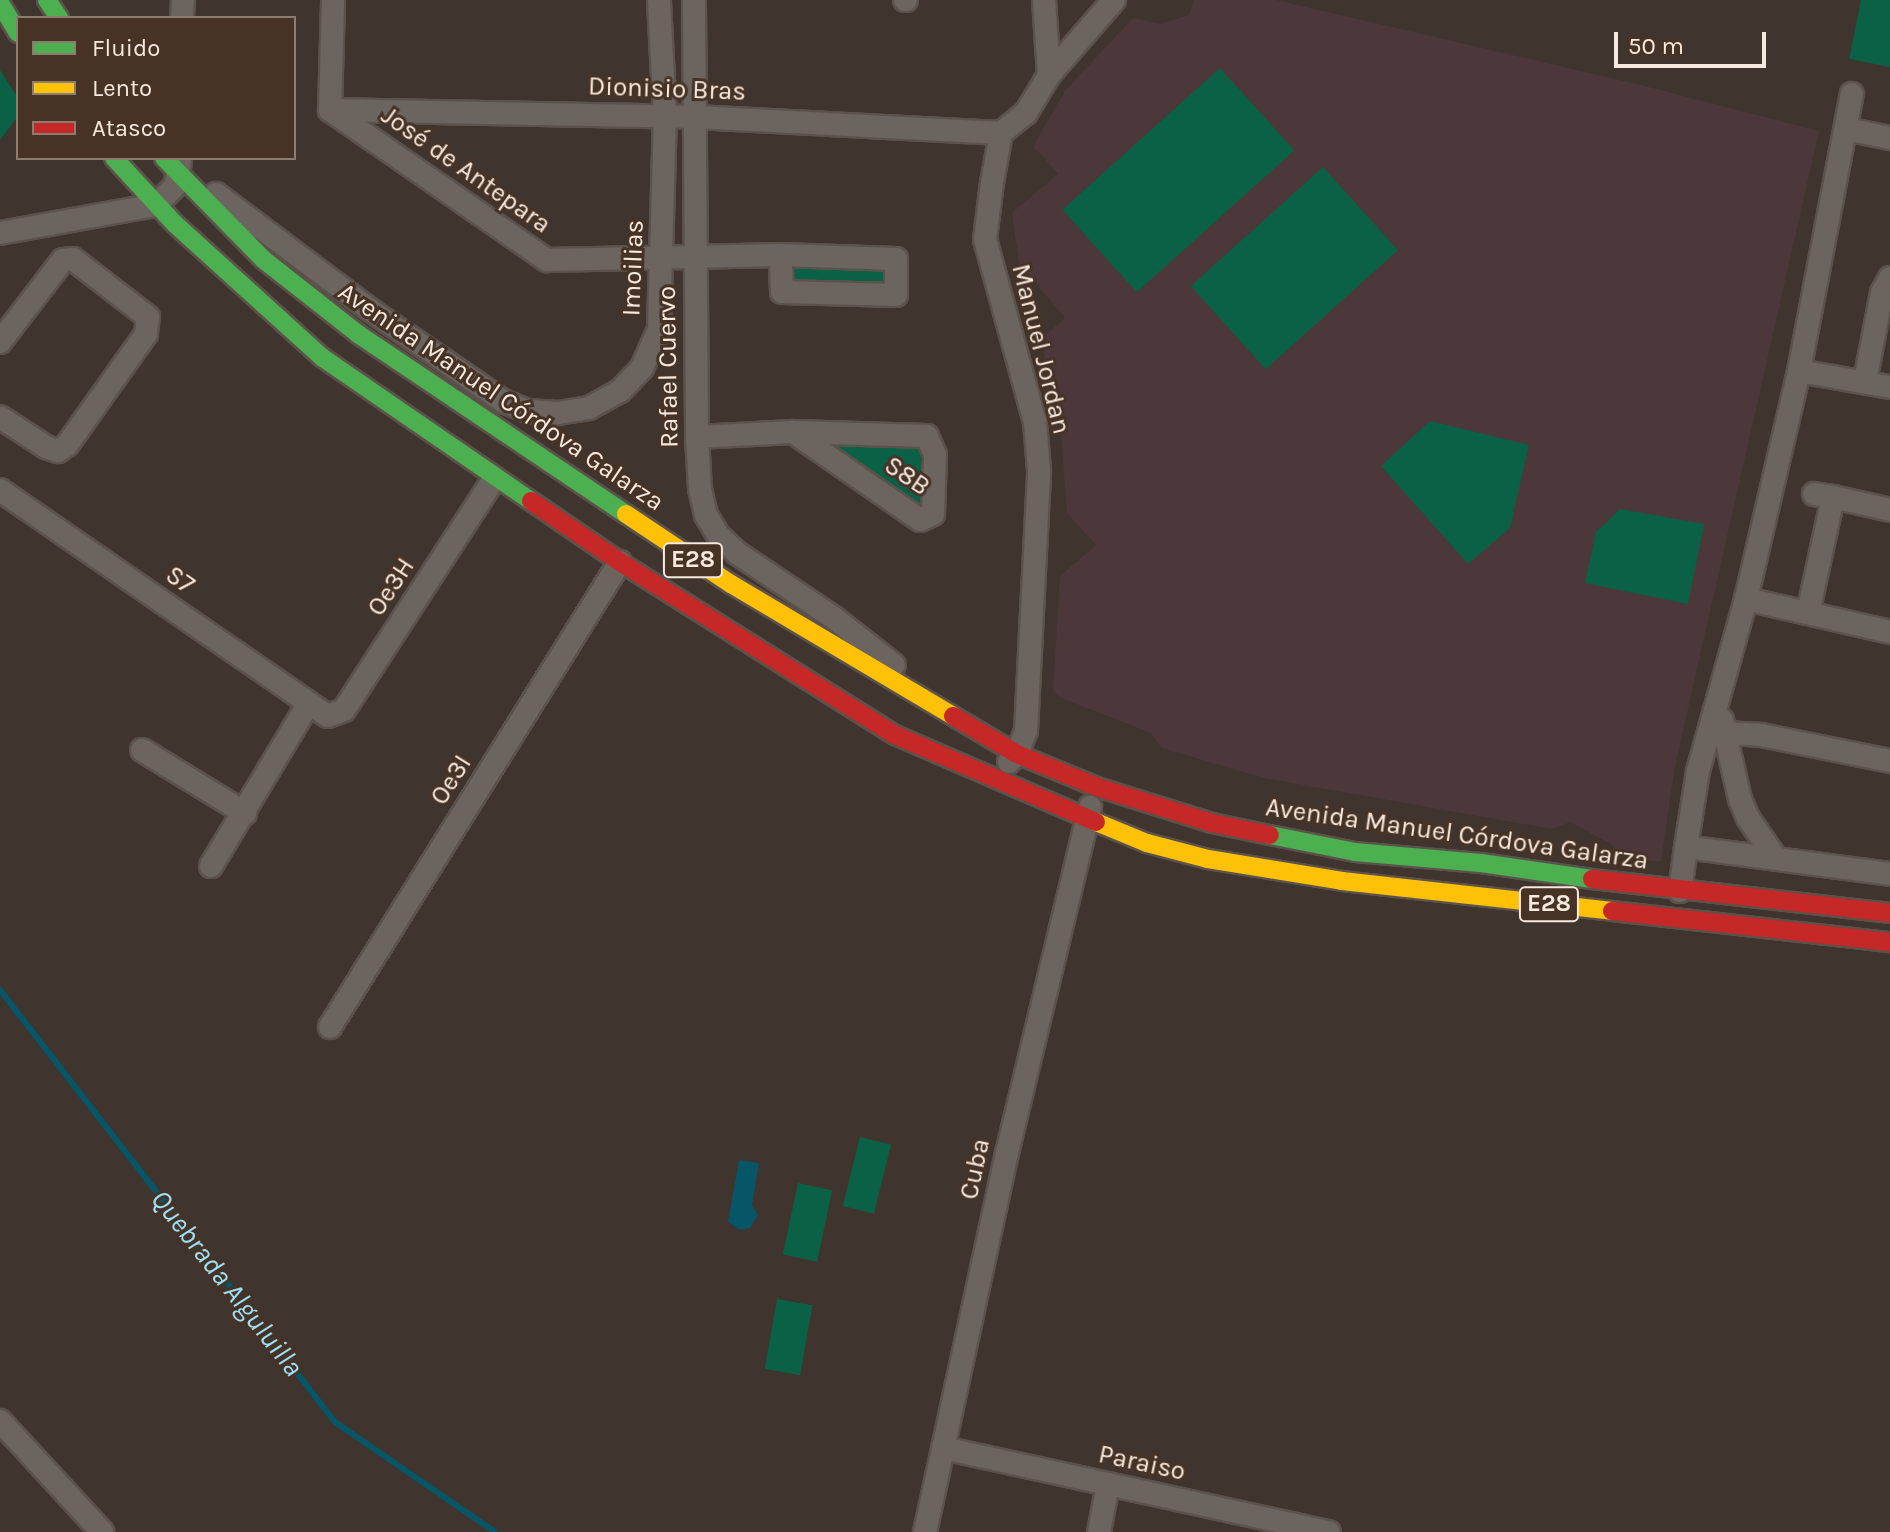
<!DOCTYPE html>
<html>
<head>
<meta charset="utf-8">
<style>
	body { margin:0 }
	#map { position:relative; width:1890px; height:1532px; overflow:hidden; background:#3f342e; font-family:Karla,sans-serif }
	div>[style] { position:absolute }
	.education>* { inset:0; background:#4c383a }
	.green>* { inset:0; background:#0a6146; transform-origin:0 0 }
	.water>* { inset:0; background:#065667 }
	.stream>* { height:6px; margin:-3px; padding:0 3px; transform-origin:3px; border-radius:3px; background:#065667 }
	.roads { filter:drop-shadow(2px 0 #5c524c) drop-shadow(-2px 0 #5c524c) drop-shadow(0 2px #5c524c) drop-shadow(0 -2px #5c524c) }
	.street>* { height:22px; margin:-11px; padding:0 11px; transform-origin:11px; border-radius:11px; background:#6c645f }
	.fast>* { height:18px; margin:-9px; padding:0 9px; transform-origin:9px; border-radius:9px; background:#4caf50 }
	.slow>* { height:18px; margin:-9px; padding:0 9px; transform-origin:9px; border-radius:9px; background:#ffc107 }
	.jam>* { height:18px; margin:-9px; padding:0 9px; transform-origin:9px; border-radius:9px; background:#c62828 }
	span { translate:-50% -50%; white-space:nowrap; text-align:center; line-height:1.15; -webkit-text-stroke:6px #473326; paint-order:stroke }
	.shield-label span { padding:2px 6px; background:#473326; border:2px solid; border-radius:6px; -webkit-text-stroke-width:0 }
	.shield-label { font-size:24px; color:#f6e9e0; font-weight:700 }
	.street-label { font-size:26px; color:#f6e9e0 }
	.water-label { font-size:28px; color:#9be1f9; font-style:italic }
	.legend { position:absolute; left:16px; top:16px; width:280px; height:144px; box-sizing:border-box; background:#473326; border:2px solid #8d7c70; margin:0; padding:10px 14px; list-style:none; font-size:24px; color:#f6e9e0 }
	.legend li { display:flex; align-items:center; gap:16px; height:40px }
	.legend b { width:40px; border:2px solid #8d7c70 }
	.scale { position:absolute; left:1614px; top:32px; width:152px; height:36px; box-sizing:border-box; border:4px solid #f6e9e0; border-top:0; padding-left:10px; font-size:24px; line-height:28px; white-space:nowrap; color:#f6e9e0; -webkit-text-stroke:6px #473326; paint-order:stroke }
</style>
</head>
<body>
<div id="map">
	<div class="education">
		<i style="clip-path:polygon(1194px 0,1276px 0,1641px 85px,1819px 131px,1675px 766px,1661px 861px,1629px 861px,1611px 844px,1570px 822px,1552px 829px,1264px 778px,1162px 748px,1151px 733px,1059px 697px,1053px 690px,1060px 576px,1096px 545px,1067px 513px,1060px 421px,1041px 339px,1065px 318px,1019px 263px,1012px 213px,1058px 174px,1033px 146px,1065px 91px,1133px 18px,1160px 24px,1189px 15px)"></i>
	</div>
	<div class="green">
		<i style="clip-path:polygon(1861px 0,1890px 0,1890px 67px,1849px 59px)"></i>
		<i style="left:1220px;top:68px;width:111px;height:212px;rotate:48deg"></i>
		<i style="clip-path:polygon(0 70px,18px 98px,18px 116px,0 140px)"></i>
		<i style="left:1323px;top:167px;width:112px;height:178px;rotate:48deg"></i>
		<i style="left:795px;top:266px;width:91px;height:16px;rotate:1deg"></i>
		<i style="clip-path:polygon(1430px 421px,1529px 445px,1510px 528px,1468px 564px,1381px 466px)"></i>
		<i style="clip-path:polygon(827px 440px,920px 444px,924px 505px,920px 508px,826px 446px)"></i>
		<i style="clip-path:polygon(1620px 509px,1704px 524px,1688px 604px,1585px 583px,1596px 532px)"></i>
		<i style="left:860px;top:1137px;width:32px;height:71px;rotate:14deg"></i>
		<i style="left:798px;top:1183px;width:35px;height:73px;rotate:12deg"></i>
		<i style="left:777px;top:1299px;width:36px;height:71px;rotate:10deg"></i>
	</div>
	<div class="water">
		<i style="clip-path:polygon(739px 1160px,759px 1163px,752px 1205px,758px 1215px,750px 1228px,740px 1230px,728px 1222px)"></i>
	</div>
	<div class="stream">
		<i style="left:0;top:990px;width:547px;rotate:52.21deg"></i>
		<i style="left:335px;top:1422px;width:194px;rotate:34.5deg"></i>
	</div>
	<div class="roads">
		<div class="street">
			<i style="left:694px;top:0;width:437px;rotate:89.6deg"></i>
			<i style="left:697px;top:437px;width:52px;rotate:86.7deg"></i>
			<i style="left:700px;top:489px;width:27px;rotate:77deg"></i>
			<i style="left:706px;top:515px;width:23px;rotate:59deg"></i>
			<i style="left:718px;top:535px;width:26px;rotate:43deg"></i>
			<i style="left:737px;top:553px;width:117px;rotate:33.8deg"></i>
			<i style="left:834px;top:618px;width:76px;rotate:38.1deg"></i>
			<i style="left:905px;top:0;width:1px"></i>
			<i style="left:1044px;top:0;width:75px;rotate:86.2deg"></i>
			<i style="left:182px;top:18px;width:18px;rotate:-87deg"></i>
			<i style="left:330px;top:110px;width:264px;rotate:34.7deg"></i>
			<i style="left:547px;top:260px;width:234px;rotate:-1.2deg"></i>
			<i style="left:781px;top:255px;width:115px;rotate:2deg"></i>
			<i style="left:896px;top:259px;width:36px;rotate:90deg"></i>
			<i style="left:896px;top:295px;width:114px;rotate:-178.5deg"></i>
			<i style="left:782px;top:292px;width:37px;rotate:-92deg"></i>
			<i style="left:330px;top:110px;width:365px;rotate:1.1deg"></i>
			<i style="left:695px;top:117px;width:306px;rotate:3deg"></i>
			<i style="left:330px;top:110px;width:110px;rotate:-88.4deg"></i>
			<i style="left:1846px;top:129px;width:45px;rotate:11.6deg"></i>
			<i style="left:216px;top:194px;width:191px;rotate:36.9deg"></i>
			<i style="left:369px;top:309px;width:163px;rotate:34.5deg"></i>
			<i style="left:503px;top:401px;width:27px;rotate:22deg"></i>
			<i style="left:528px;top:411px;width:30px;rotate:4deg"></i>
			<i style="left:558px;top:413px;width:31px;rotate:-9deg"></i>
			<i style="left:589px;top:408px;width:35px;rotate:-29deg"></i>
			<i style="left:620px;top:391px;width:32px;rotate:-46deg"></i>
			<i style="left:642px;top:368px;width:43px;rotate:-66.4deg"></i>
			<i style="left:659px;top:329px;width:213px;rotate:-88.4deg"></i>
			<i style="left:665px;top:116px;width:116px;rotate:-93deg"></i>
			<i style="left:0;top:233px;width:158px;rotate:-10.2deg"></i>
			<i style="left:156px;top:205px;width:27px;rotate:-45deg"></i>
			<i style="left:175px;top:186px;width:24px;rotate:-78deg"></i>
			<i style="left:0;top:342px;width:103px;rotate:-52.5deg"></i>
			<i style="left:63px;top:260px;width:10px;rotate:-6deg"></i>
			<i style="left:73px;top:259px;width:95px;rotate:37.7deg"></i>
			<i style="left:148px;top:317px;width:17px;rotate:97deg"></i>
			<i style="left:146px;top:334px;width:136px;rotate:125.4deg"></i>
			<i style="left:67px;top:445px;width:11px;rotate:146deg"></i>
			<i style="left:58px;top:451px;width:13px;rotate:-162deg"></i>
			<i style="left:46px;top:447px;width:55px;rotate:-146.9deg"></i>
			<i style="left:1799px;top:371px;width:92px;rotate:10deg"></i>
			<i style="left:1865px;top:381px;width:90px;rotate:-79.1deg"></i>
			<i style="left:1882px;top:293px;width:17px;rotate:-62deg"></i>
			<i style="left:697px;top:437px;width:96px;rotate:-3deg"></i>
			<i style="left:793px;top:432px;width:134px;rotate:1.7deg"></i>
			<i style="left:927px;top:436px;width:21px;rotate:67deg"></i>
			<i style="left:935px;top:455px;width:59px;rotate:91.9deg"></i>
			<i style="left:933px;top:514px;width:14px;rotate:155deg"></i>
			<i style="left:920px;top:520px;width:155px;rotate:-145.3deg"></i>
			<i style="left:0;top:490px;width:398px;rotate:34.6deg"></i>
			<i style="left:328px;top:716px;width:17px;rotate:-21deg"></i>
			<i style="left:344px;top:710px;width:275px;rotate:-57deg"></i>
			<i style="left:1814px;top:494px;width:19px;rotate:9deg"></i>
			<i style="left:1746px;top:599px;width:148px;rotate:12.9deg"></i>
			<i style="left:1808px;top:613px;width:119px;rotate:-77.8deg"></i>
			<i style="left:1833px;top:497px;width:58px;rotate:12.8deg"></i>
			<i style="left:1722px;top:720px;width:81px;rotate:77.2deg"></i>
			<i style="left:1740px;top:799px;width:21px;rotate:67deg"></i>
			<i style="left:1748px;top:818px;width:47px;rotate:55.3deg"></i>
			<i style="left:1725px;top:733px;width:36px;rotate:3deg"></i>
			<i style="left:1761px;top:735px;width:132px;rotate:11.4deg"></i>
			<i style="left:142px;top:750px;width:121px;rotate:31.5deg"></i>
			<i style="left:1009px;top:762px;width:11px;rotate:-45deg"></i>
			<i style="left:1017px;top:754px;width:25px;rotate:-69deg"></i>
			<i style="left:1026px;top:731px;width:261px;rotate:-87.1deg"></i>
			<i style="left:1039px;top:470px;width:48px;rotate:-94.8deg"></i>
			<i style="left:1035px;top:422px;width:190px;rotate:-105.3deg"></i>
			<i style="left:985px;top:239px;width:56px;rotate:-82.9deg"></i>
			<i style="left:992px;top:183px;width:51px;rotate:-79.8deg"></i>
			<i style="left:1001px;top:133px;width:32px;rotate:-39deg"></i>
			<i style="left:1026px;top:113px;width:44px;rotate:-58.8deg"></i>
			<i style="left:1049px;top:75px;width:99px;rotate:-49.1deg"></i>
			<i style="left:1686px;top:847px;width:77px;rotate:-81deg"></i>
			<i style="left:1698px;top:771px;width:179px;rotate:-74.4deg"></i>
			<i style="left:1746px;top:599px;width:234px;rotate:-76.9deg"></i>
			<i style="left:1799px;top:371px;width:282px;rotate:-79.2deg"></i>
			<i style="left:211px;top:866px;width:190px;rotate:-59deg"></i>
			<i style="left:1680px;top:891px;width:44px;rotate:-82.2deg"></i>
			<i style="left:1686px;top:847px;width:206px;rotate:7.5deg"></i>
			<i style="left:330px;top:1027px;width:548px;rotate:-58.05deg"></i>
			<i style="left:0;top:1421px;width:151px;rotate:47.4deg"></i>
			<i style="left:943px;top:1448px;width:395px;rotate:12.3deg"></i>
			<i style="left:925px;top:1532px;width:388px;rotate:-77.8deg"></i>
			<i style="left:1007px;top:1153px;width:356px;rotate:-76.5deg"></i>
			<i style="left:1099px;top:1532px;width:49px;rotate:-79.4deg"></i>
		</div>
		<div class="fast">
			<i style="left:47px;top:0;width:22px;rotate:56deg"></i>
			<i style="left:0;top:3px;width:35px;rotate:59deg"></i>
			<i style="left:114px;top:158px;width:90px;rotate:47.3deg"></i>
			<i style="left:175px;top:224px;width:200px;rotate:42.2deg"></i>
			<i style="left:323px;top:358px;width:252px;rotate:34.5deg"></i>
			<i style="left:164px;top:158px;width:143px;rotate:45.6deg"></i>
			<i style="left:264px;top:260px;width:120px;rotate:38.2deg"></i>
			<i style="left:358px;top:334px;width:323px;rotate:33.9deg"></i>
			<i style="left:1270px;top:835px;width:87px;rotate:11.3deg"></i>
			<i style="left:1355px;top:852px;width:126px;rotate:5deg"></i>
			<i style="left:1481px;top:863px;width:112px;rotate:8.2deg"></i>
		</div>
		<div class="slow">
			<i style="left:626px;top:514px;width:126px;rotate:33.7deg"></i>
			<i style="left:731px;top:584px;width:258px;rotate:30.7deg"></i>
			<i style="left:1096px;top:822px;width:55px;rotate:22.4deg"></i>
			<i style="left:1147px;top:843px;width:63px;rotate:14.7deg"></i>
			<i style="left:1208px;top:859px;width:136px;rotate:9.3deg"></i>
			<i style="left:1342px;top:881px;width:272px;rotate:6.3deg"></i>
		</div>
		<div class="jam">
			<i style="left:531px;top:501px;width:108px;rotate:34.4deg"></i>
			<i style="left:620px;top:562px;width:325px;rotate:32.2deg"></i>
			<i style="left:895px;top:735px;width:219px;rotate:23.4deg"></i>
			<i style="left:953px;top:716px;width:74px;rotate:30.7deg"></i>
			<i style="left:1017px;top:754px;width:87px;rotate:22.4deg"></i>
			<i style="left:1097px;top:787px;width:121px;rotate:17.4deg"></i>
			<i style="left:1212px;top:823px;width:59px;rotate:11.7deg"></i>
			<i style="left:1592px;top:879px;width:300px;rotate:6.5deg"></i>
			<i style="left:1612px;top:911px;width:280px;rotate:6.4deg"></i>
		</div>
	</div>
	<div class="shield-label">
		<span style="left:693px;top:560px">E28</span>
		<span style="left:1549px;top:904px">E28</span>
	</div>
	<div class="street-label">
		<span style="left:667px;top:89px;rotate:2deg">Dionisio Bras</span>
		<span style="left:466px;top:170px;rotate:35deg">José de Antepara</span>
		<span style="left:633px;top:268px;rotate:-88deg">Imoilias</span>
		<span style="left:1041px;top:349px;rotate:76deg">Manuel Jordan</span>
		<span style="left:668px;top:367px;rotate:-91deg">Rafael Cuervo</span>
		<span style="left:501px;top:397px;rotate:34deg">Avenida Manuel Córdova Galarza</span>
		<span style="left:907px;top:476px;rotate:34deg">S8B</span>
		<span style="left:180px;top:580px;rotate:35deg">S7</span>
		<span style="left:391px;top:587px;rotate:-57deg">Oe3H</span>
		<span style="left:451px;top:780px;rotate:-58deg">Oe3I</span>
		<span style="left:1457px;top:834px;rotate:8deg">Avenida Manuel Córdova Galarza</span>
		<span style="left:975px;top:1169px;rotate:-78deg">Cuba</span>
		<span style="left:1142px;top:1463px;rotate:12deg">Paraiso</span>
	</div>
	<div class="water-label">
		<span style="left:227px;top:1283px;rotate:52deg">Quebrada Alguluilla</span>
	</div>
	<ul class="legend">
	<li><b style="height:10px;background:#4caf50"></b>Fluido</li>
	<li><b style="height:10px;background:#ffc107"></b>Lento</li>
	<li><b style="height:10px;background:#c62828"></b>Atasco</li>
	</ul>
	<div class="scale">50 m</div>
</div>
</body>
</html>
